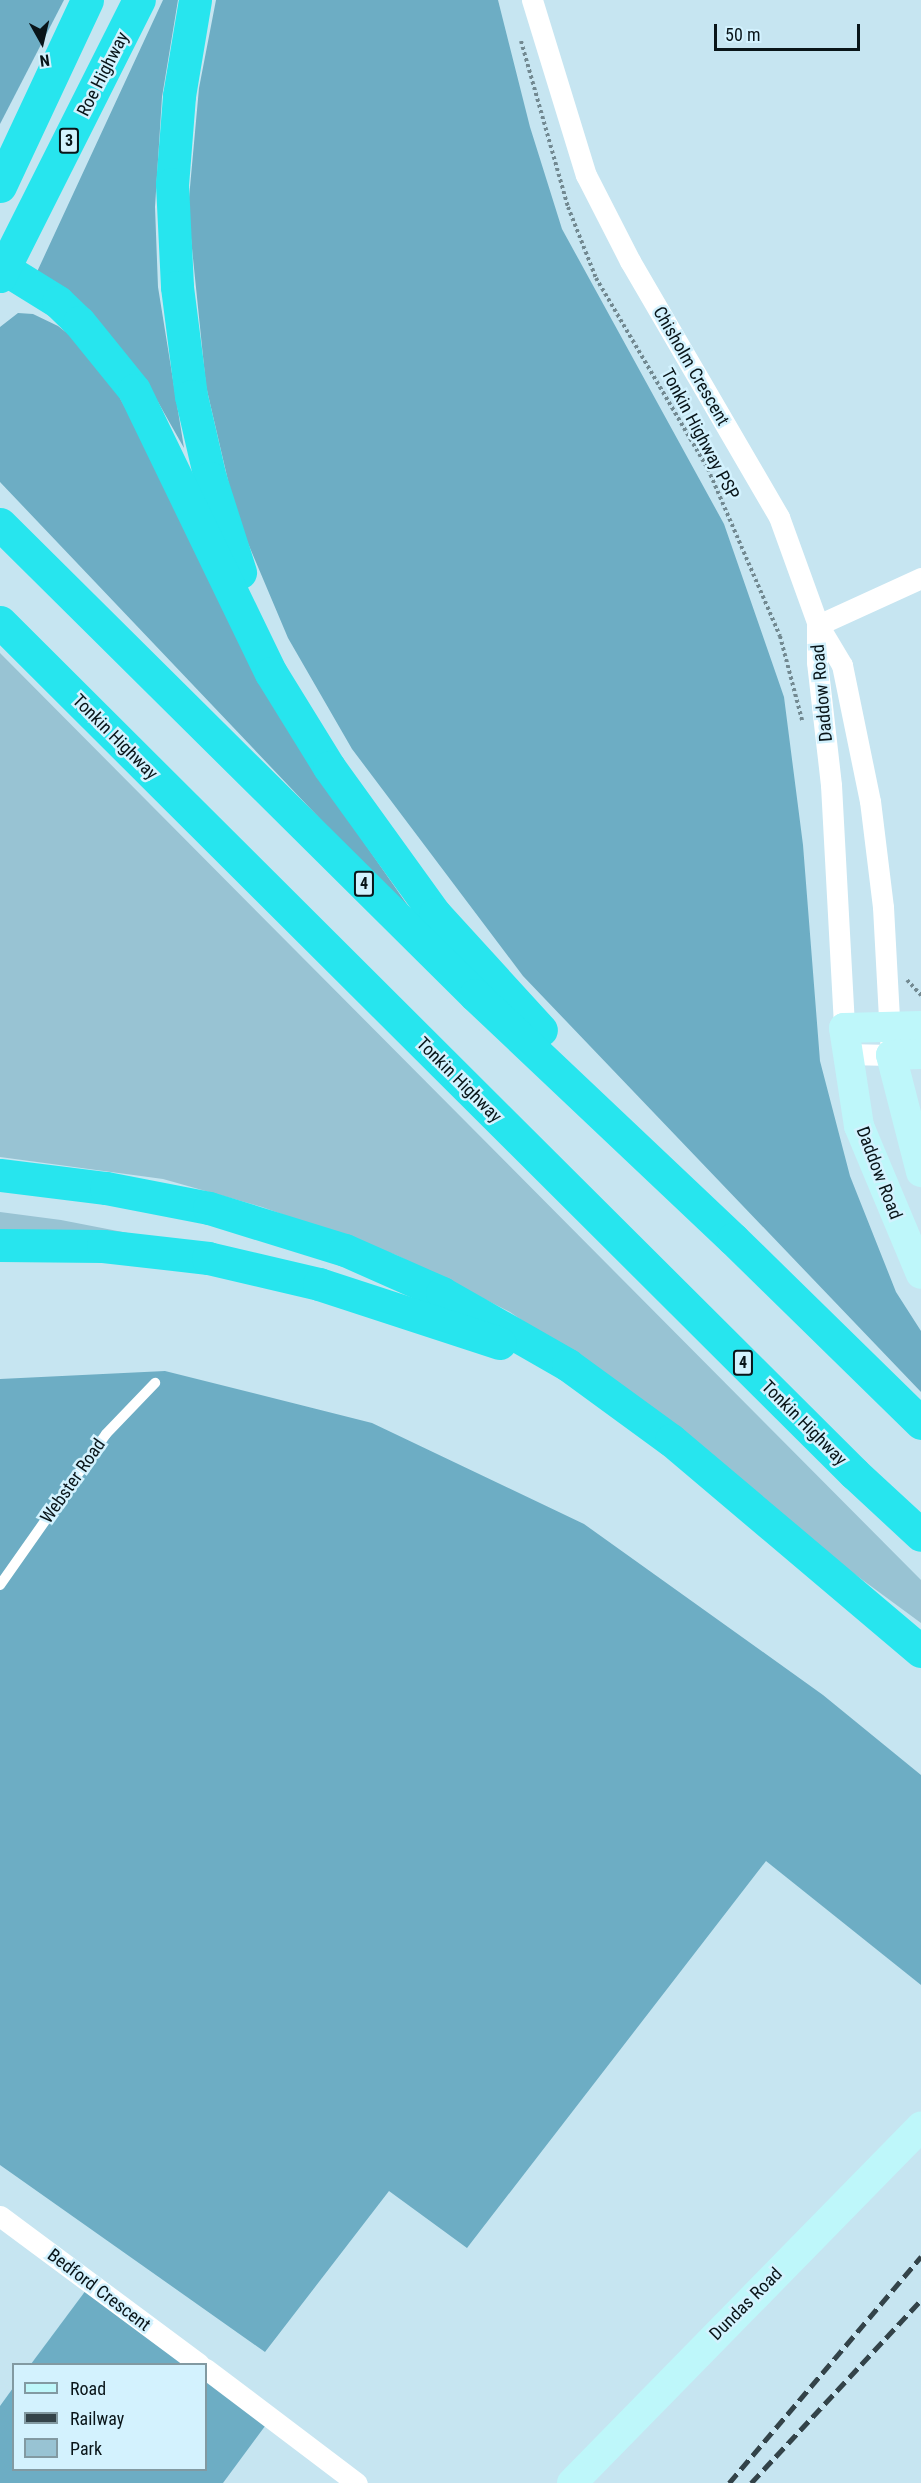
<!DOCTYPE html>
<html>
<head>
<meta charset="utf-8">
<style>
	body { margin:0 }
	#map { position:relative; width:921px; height:2483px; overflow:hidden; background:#c6e5f1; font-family:"Roboto Condensed",sans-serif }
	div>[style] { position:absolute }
	.green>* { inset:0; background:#98c3d3 }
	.forest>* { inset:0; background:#6dadc4 }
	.path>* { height:4px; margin-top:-2px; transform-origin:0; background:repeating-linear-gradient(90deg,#728991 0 3px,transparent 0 6px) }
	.service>* { height:10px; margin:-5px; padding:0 5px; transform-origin:5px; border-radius:5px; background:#fff }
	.minor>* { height:21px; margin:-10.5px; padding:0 10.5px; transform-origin:10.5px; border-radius:10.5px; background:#fff }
	.secondary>* { height:30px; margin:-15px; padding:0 15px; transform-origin:15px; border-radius:15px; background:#bef7fa }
	.motorway>* { height:33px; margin:-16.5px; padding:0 16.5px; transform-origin:16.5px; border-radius:16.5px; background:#27e5ee }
	.rail>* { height:4.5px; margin-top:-2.25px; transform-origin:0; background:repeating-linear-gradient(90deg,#334349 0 12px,transparent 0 18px) }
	span { translate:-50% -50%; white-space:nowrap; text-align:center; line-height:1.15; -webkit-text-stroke:5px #d3f2fe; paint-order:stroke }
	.shield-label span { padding:2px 4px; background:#d3f2fe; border:2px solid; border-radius:4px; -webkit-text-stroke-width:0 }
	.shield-label { font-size:16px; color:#091519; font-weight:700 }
	.street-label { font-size:18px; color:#091519 }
	.legend { position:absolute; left:12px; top:2363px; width:195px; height:108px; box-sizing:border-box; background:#d3f2fe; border:2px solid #829aa2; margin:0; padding:8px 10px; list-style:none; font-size:18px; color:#091519 }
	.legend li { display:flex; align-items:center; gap:12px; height:30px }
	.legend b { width:30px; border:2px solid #829aa2 }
	.north { position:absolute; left:12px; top:12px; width:60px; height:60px; -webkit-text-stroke:4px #d3f2fe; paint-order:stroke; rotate:172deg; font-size:16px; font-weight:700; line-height:24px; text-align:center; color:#091519 }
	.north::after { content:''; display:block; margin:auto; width:21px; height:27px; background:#091519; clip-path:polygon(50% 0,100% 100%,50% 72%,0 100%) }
	.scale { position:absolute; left:714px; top:24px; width:146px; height:27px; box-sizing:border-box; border:3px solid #091519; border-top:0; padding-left:8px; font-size:18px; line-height:21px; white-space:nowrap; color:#091519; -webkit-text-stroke:4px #d3f2fe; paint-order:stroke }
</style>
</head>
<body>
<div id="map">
	<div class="green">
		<i style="clip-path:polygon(0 653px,921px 1580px,921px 1623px,781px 1520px,664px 1419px,510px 1312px,396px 1255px,262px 1207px,163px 1179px,0 1157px)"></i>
		<i style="clip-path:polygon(0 1212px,61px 1220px,133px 1234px,0 1243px)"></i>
	</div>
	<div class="forest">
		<i style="clip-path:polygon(0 0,64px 0,0 124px)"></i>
		<i style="clip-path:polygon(163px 0,178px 0,162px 97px,155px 207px,158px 287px,184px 448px,158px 402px,36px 274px)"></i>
		<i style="clip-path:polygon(216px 0,498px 0,530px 127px,562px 229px,724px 524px,784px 697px,803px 845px,820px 1061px,850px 1176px,896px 1292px,921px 1331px,921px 1392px,523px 976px,352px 749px,288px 638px,236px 515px,206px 386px,188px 209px,199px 88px)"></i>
		<i style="clip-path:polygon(18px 313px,33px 314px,58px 326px,76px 340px,113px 385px,340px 808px,422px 926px,0 482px,0 327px)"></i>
		<i style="clip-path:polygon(165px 1371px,372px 1423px,584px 1524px,823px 1695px,921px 1775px,921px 1985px,766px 1861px,467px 2248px,389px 2191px,265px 2352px,0 2165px,0 1379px)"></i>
		<i style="clip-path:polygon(95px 2278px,204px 2364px,31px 2364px)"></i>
		<i style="clip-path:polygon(206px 2366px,271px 2418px,223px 2483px,0 2483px,0 2406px,13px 2388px,14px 2470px,206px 2470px)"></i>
	</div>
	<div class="path">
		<i style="left:521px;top:41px;width:173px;rotate:74.2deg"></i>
		<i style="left:568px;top:207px;width:76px;rotate:68.5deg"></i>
		<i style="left:596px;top:278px;width:221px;rotate:59.6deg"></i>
		<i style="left:708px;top:469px;width:182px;rotate:66.7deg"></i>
		<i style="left:780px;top:636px;width:87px;rotate:75.3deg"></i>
		<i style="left:907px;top:980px;width:21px;rotate:47deg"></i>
	</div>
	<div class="service">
		<i style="left:0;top:1585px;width:184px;rotate:-54.9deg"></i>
		<i style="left:106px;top:1434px;width:71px;rotate:-46.1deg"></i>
	</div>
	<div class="minor">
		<i style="left:532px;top:0;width:183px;rotate:72.9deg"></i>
		<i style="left:586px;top:175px;width:97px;rotate:62.9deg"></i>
		<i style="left:630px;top:261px;width:296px;rotate:59.8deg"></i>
		<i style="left:779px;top:517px;width:115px;rotate:70.1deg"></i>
		<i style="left:818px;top:625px;width:47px;rotate:59deg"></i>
		<i style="left:842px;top:665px;width:139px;rotate:78.4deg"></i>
		<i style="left:870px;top:801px;width:107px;rotate:83deg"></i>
		<i style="left:883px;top:907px;width:148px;rotate:86.9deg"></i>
		<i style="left:891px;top:1055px;width:45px;rotate:-178.7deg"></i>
		<i style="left:817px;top:625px;width:37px;rotate:90deg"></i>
		<i style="left:817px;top:662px;width:124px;rotate:83.5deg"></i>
		<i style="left:831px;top:785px;width:243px;rotate:86.9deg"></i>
		<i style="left:818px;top:625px;width:113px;rotate:-24.5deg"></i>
		<i style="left:0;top:2216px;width:248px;rotate:36.6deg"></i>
		<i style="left:206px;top:2369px;width:189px;rotate:37.1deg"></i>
	</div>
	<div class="secondary">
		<i style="left:921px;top:1026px;width:77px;rotate:178.5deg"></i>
		<i style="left:844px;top:1028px;width:99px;rotate:81.3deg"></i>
		<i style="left:859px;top:1126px;width:160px;rotate:67.3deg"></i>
		<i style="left:921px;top:1054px;width:30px;rotate:178deg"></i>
		<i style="left:891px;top:1055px;width:121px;rotate:75.6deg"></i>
		<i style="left:572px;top:2483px;width:499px;rotate:-45.6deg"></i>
	</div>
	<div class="motorway">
		<i style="left:195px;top:0;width:97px;rotate:99.5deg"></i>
		<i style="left:179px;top:96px;width:88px;rotate:94.5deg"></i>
		<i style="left:172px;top:184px;width:103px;rotate:87.2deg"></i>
		<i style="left:177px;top:287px;width:110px;rotate:82.7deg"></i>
		<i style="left:191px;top:396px;width:84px;rotate:77deg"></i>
		<i style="left:210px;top:478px;width:99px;rotate:72.3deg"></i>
		<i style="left:0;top:186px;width:205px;rotate:-64.9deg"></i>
		<i style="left:0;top:266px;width:68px;rotate:31.8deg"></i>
		<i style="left:58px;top:302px;width:29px;rotate:44deg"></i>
		<i style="left:79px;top:322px;width:87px;rotate:51deg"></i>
		<i style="left:134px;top:390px;width:314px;rotate:64.2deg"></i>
		<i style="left:271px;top:673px;width:110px;rotate:58.3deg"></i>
		<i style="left:329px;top:767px;width:181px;rotate:54.2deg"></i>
		<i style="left:435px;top:914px;width:157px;rotate:47.6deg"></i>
		<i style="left:0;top:276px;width:309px;rotate:-63.3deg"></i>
		<i style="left:0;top:524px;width:669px;rotate:44.76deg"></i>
		<i style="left:475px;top:995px;width:355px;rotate:43.4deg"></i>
		<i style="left:733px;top:1239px;width:263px;rotate:44.4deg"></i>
		<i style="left:0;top:622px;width:1206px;rotate:44.9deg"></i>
		<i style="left:854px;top:1473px;width:91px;rotate:42.8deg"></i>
		<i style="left:0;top:1175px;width:107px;rotate:7deg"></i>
		<i style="left:106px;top:1188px;width:105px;rotate:11deg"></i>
		<i style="left:209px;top:1208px;width:142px;rotate:17.2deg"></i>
		<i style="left:345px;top:1250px;width:106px;rotate:23.9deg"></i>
		<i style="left:442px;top:1293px;width:145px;rotate:29.7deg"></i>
		<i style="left:568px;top:1365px;width:127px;rotate:36.1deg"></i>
		<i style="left:671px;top:1440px;width:327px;rotate:40.2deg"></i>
		<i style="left:0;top:1245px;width:103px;rotate:0.6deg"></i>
		<i style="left:103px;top:1246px;width:106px;rotate:6.5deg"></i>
		<i style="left:208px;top:1258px;width:114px;rotate:13.2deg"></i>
		<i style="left:319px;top:1284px;width:190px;rotate:18.1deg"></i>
	</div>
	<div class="rail">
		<i style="left:729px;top:2483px;width:297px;rotate:-49.7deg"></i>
		<i style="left:751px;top:2483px;width:250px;rotate:-47.1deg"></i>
	</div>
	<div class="shield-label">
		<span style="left:69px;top:141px">3</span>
		<span style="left:364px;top:884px">4</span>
		<span style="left:743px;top:1363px">4</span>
	</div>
	<div class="street-label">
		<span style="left:103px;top:74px;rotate:-63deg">Roe Highway</span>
		<span style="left:691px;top:366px;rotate:60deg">Chisholm Crescent</span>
		<span style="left:700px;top:434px;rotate:62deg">Tonkin Highway PSP</span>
		<span style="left:822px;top:693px;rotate:-95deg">Daddow Road</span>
		<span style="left:115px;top:737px;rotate:45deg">Tonkin Highway</span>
		<span style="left:459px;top:1080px;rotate:45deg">Tonkin Highway</span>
		<span style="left:879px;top:1173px;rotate:69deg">Daddow Road</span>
		<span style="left:804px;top:1423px;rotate:45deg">Tonkin Highway</span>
		<span style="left:73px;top:1481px;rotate:-55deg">Webster Road</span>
		<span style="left:99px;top:2290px;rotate:37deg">Bedford Crescent</span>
		<span style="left:746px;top:2304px;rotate:-45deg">Dundas Road</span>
	</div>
	<ul class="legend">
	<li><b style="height:8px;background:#bef7fa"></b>Road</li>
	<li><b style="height:8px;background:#334349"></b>Railway</li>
	<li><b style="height:16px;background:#98c3d3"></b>Park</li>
	</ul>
	<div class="north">N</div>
	<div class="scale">50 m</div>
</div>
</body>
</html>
